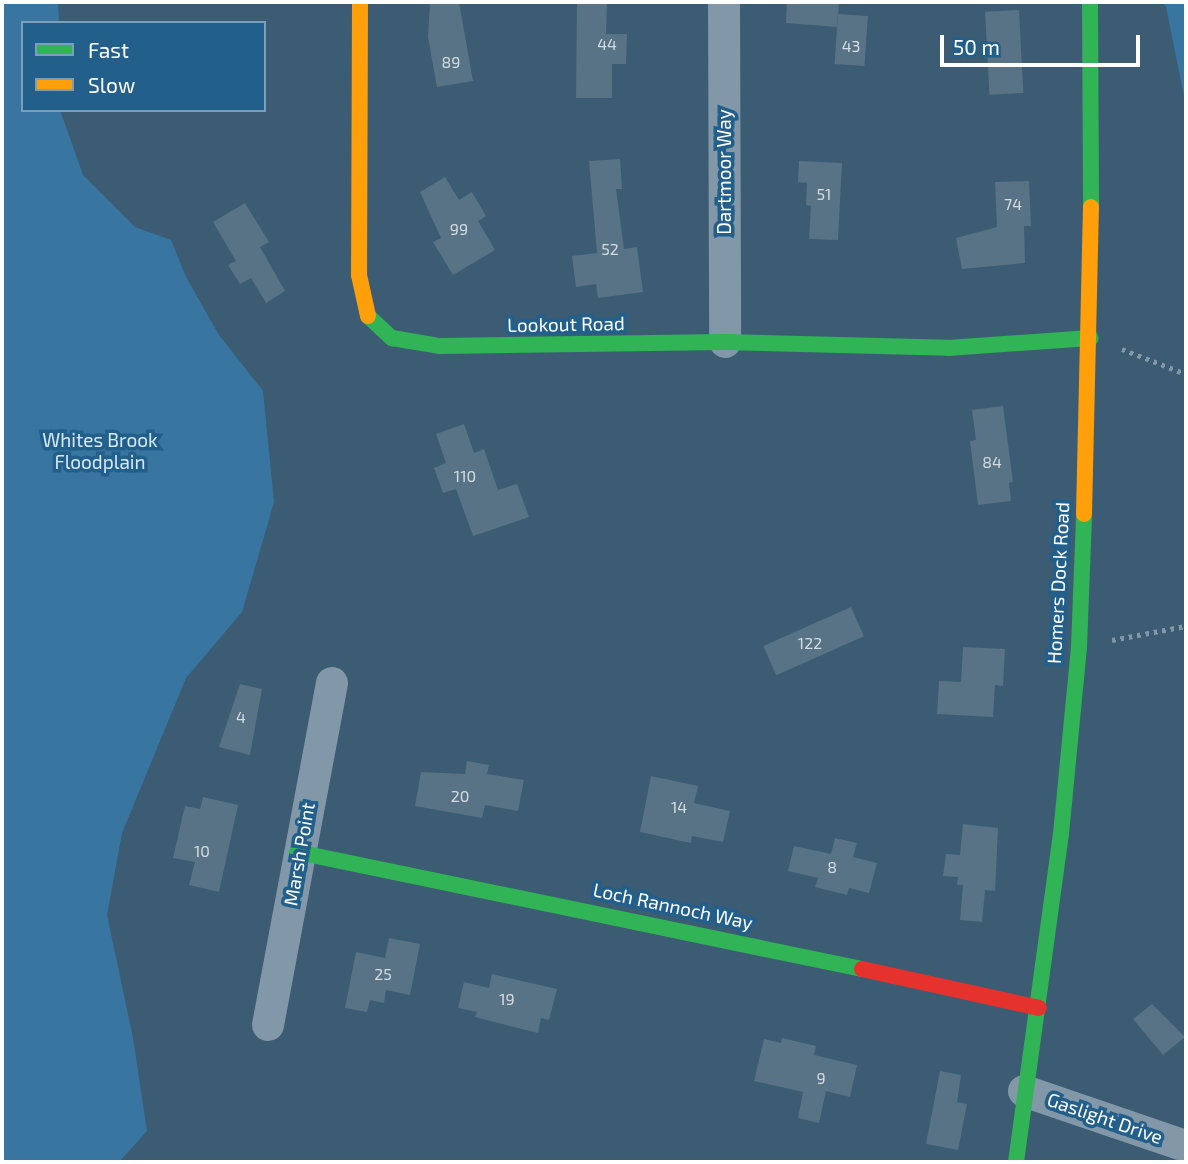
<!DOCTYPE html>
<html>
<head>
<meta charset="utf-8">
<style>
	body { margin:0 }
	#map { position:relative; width:1188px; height:1164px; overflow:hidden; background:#3b5c73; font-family:"Exo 2",sans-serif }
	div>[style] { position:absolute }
	.green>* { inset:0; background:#3876a1 }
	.building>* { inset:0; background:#587385; transform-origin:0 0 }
	.path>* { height:4.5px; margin-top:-2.25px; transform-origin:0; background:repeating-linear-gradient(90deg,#8298a8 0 3.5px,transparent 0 8.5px) }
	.street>* { height:32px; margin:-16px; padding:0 16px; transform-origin:16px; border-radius:16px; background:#8298a8 }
	.fast>* { height:16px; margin:-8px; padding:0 8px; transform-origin:8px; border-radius:8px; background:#30b455 }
	.slow>* { height:16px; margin:-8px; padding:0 8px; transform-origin:8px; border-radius:8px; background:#ff9f0a }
	.jam>* { height:16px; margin:-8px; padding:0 8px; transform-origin:8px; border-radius:8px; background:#e5322d }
	span { translate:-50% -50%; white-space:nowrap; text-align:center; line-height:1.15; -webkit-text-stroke:7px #235f8b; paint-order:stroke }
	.number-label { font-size:16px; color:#d5dce0 }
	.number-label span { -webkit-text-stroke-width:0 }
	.street-label { font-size:19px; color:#fff }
	.park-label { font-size:19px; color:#d5eaf8 }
	.frame { position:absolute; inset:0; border:4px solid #fff; pointer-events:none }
	.legend { position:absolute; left:21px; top:21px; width:245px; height:91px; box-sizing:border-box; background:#235f8b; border:2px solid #7b9fb9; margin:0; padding:9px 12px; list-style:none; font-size:21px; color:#fff }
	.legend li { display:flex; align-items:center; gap:14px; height:35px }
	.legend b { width:35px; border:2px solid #7b9fb9 }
	.scale { position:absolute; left:940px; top:35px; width:200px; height:32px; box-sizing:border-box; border:4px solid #fff; border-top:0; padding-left:9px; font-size:21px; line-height:24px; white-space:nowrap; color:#fff; -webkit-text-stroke:5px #235f8b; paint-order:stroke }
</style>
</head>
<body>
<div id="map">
	<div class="green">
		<i style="clip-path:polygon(2px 2px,58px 2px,59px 23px,23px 23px,23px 110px,60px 110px,83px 175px,135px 227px,171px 240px,186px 277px,219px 335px,263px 391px,274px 502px,242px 612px,186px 678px,122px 833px,107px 915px,133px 1038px,147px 1131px,119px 1162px,2px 1162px)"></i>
		<i style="clip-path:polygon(1163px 2px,1186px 2px,1186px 106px,1166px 7px)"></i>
	</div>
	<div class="building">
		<i style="clip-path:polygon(430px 2px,459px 2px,473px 81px,437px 87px,428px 37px)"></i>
		<i style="clip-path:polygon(577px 2px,607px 2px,606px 34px,627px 34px,626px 64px,612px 64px,612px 98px,576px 98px)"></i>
		<i style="clip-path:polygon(787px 2px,839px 2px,837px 27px,786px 23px)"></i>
		<i style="left:1019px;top:10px;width:83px;height:34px;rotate:87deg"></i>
		<i style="left:838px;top:14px;width:30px;height:50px;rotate:4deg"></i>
		<i style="clip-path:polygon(620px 159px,622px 189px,616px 189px,624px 249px,637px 247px,643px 292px,598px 298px,596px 284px,576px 287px,572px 256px,597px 253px,589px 161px)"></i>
		<i style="clip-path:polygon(799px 161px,842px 163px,838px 240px,809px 239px,811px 206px,806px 205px,807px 183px,798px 182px)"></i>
		<i style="clip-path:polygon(445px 177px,459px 200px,472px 192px,486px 216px,478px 221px,495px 250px,453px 275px,433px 242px,441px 238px,420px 192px)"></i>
		<i style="clip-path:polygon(1029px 181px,1031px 226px,1024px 226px,1025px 263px,962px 269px,956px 238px,997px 227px,995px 182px)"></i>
		<i style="clip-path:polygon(245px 203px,269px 242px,260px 247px,285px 291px,266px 303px,251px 278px,240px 284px,228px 265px,236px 261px,213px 222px)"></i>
		<i style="clip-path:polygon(1003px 406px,1013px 482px,1009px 483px,1011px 501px,978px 505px,970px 441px,976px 440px,972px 410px)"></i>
		<i style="clip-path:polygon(464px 424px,474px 453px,484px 449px,498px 490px,517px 484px,529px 517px,473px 536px,456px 489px,443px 493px,434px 468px,446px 463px,436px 434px)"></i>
		<i style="left:851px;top:607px;width:32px;height:96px;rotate:66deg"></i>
		<i style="clip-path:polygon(963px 647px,1005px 649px,1003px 686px,995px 685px,993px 717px,937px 714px,939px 681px,961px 682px)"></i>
		<i style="clip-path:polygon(240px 684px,262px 689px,250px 755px,219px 747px)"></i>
		<i style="clip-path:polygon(467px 761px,489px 765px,487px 774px,524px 780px,518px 811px,485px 805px,482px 818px,415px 806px,421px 772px,465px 774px)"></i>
		<i style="clip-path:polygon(651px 776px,698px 786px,694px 803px,730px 811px,723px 842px,692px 836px,691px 843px,640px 832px)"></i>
		<i style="clip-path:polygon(203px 797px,238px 805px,219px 892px,189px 885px,195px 862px,173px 858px,185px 806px,200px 809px)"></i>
		<i style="clip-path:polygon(963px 824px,998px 828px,995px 891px,985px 890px,982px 922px,960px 920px,963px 885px,957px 885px,958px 877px,943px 876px,946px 854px,960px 855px)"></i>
		<i style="clip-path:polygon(835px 838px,857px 843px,853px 857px,877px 863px,869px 893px,849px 888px,847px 895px,815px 887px,818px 878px,788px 871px,794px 846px,831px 854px)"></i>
		<i style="clip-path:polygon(389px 938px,420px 944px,410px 995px,386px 990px,384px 1003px,370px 1000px,367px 1012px,345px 1008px,356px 952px,385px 958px)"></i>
		<i style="clip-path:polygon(492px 974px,557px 989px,549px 1020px,541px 1018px,538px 1033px,475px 1017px,477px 1012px,458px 1008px,464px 982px,489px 988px)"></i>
		<i style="clip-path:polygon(1152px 1004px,1185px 1037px,1163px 1055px,1133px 1019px)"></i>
		<i style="clip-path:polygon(782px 1038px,816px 1046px,814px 1055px,857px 1065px,850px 1097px,826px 1091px,819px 1123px,798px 1118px,803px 1092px,754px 1081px,764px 1039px,781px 1043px)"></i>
		<i style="clip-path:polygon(940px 1071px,961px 1075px,957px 1102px,967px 1104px,958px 1150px,926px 1144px)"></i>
	</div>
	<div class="path">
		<i style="left:1122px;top:349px;width:69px;rotate:21.3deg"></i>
		<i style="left:1112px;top:640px;width:75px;rotate:-10.7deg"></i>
	</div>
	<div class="street">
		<i style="left:724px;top:2px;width:340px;rotate:89.8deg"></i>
		<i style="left:268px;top:1025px;width:348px;rotate:-79.4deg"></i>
		<i style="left:1024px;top:1091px;width:171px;rotate:18.8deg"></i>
	</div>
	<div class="fast">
		<i style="left:1090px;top:2px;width:205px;rotate:89.7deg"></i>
		<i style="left:368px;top:316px;width:33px;rotate:43deg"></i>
		<i style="left:392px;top:338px;width:49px;rotate:9.5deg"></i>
		<i style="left:440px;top:346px;width:285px;rotate:-0.8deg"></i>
		<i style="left:725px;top:342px;width:223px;rotate:1.5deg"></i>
		<i style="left:948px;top:348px;width:143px;rotate:-4deg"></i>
		<i style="left:297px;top:852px;width:577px;rotate:11.7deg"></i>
		<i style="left:1016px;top:1162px;width:331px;rotate:-82.2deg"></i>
		<i style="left:1061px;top:834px;width:188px;rotate:-84.5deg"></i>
		<i style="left:1079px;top:647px;width:133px;rotate:-87.8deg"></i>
	</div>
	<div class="slow">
		<i style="left:360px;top:2px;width:273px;rotate:90.2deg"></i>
		<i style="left:359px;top:275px;width:42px;rotate:77.6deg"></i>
		<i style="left:1084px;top:514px;width:307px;rotate:-88.7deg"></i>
	</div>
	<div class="jam">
		<i style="left:862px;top:969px;width:181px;rotate:12.4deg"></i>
	</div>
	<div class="number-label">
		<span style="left:607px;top:44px">44</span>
		<span style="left:851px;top:46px">43</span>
		<span style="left:451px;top:62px">89</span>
		<span style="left:824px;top:194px">51</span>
		<span style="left:1013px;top:204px">74</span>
		<span style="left:459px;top:229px">99</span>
		<span style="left:610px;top:249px">52</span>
		<span style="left:992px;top:462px">84</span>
		<span style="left:465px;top:476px">110</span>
		<span style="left:810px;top:643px">122</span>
		<span style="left:241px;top:717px">4</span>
		<span style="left:460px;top:796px">20</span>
		<span style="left:679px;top:807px">14</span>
		<span style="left:202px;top:851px">10</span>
		<span style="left:832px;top:867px">8</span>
		<span style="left:383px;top:974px">25</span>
		<span style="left:507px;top:999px">19</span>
		<span style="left:821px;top:1078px">9</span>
	</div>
	<div class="street-label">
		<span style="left:724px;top:172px;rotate:-90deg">Dartmoor Way</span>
		<span style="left:566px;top:324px;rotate:-1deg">Lookout Road</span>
		<span style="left:1058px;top:583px;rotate:-87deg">Homers Dock Road</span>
		<span style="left:299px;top:854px;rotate:-80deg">Marsh Point</span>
		<span style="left:673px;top:906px;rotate:12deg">Loch Rannoch Way</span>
		<span style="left:1105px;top:1118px;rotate:19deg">Gaslight Drive</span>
	</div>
	<div class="park-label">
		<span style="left:100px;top:451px">Whites Brook<br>Floodplain</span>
	</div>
	<div class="frame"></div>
	<ul class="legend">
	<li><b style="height:9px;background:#30b455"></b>Fast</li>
	<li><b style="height:9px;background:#ff9f0a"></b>Slow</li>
	</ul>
	<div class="scale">50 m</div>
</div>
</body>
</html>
